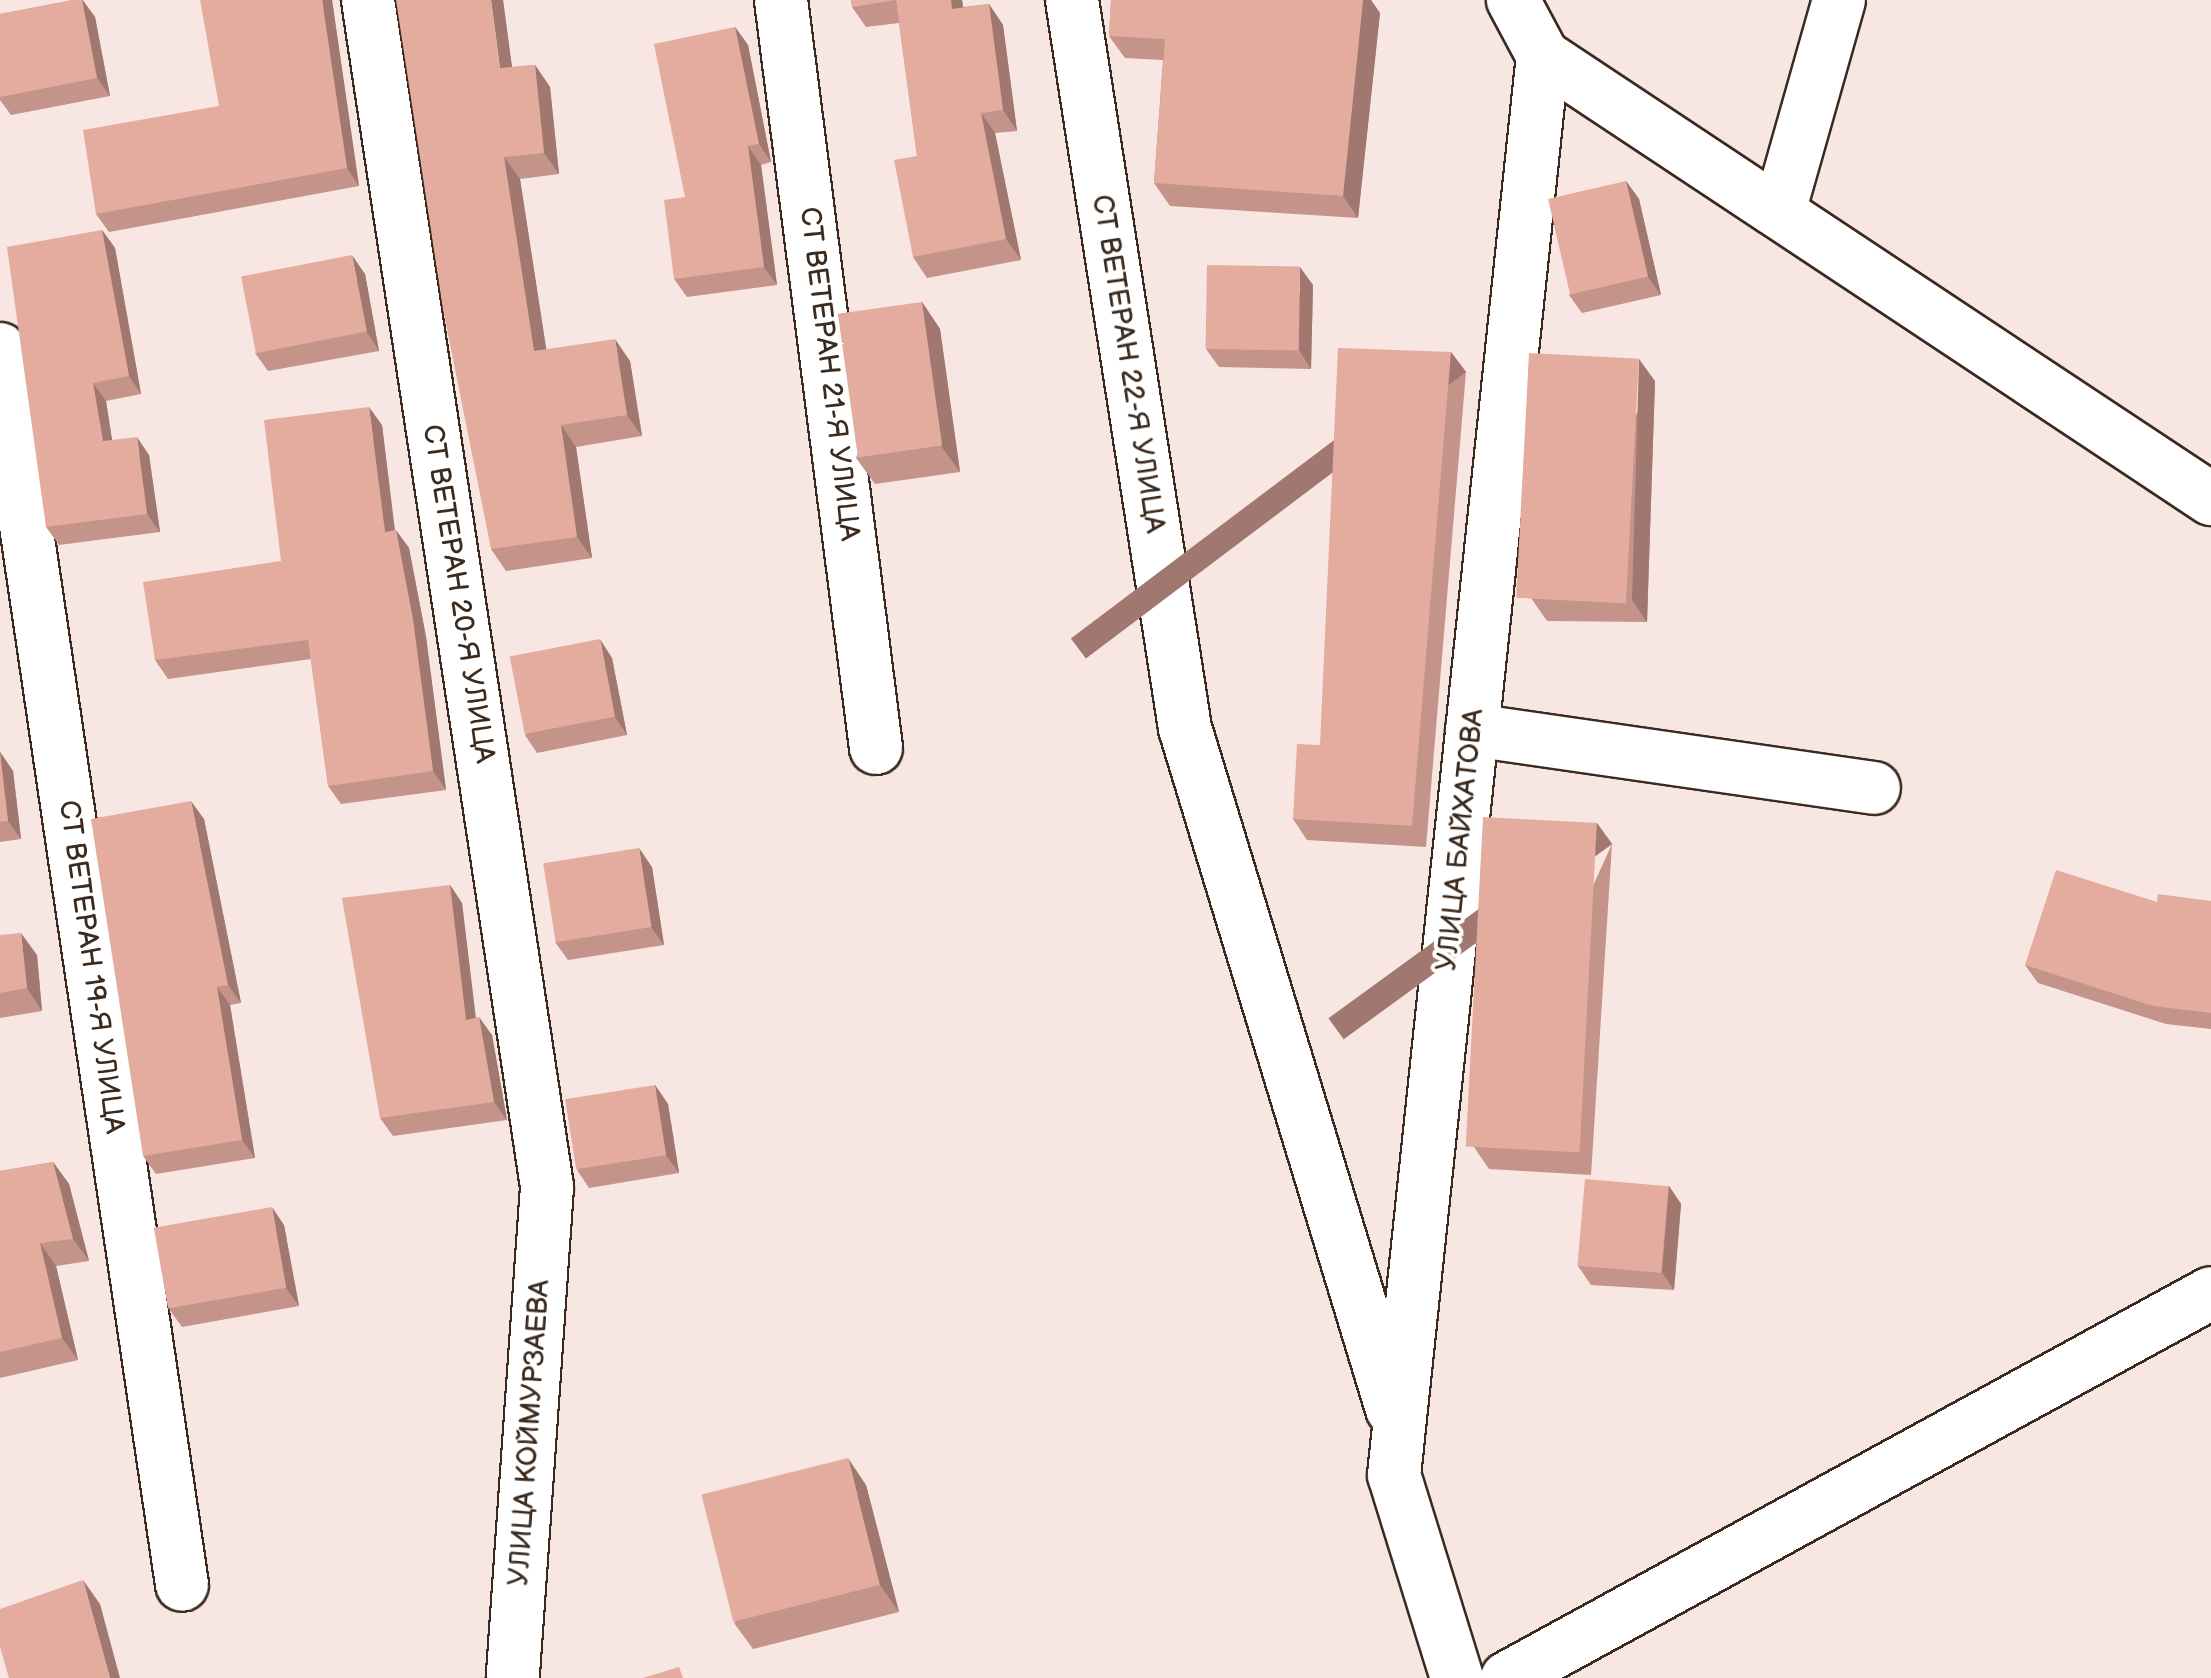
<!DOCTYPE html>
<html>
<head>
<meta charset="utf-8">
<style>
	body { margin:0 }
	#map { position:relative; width:2211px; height:1678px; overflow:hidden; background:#f7e6e2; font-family:"Balsamiq Sans",sans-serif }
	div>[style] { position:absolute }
	.roads { filter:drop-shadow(2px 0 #3b2a1e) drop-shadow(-2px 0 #3b2a1e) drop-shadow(0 2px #3b2a1e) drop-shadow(0 -2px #3b2a1e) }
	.street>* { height:52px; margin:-26px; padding:0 26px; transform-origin:26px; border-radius:26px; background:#fff }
	.wall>* { inset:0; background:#c49389 }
	.shaded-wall>* { inset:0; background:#a0786f; transform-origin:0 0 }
	.building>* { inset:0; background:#e4ab9f; transform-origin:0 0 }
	span { translate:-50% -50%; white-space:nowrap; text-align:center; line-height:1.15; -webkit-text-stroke:8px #fff; paint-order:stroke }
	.street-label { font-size:28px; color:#3b2a1e }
</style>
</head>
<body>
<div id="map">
	<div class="roads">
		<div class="street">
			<i style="left:368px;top:0;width:1200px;rotate:81.42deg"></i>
			<i style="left:547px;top:1187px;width:492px;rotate:94deg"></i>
			<i style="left:781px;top:0;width:754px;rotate:82.76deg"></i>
			<i style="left:1072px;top:0;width:737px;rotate:81.18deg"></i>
			<i style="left:1185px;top:728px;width:712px;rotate:73.09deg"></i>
			<i style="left:1543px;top:56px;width:802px;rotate:33.55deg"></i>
			<i style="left:1779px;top:212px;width:220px;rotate:-74.2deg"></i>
			<i style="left:0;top:349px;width:1249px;rotate:81.62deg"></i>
			<i style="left:1472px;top:730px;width:406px;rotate:8.2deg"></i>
			<i style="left:1457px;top:1678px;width:213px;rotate:-107.2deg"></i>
			<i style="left:1394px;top:1475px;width:1427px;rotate:-84.01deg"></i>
			<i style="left:1543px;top:56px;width:64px;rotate:-118.2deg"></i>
			<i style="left:1507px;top:1678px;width:802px;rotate:-28.67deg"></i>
		</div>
	</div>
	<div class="wall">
		<i style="clip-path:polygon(73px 0,83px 0,95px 17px,110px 96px,11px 115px,0 100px,0 14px)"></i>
		<i style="clip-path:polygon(332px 0,359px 186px,109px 232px,96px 214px,219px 106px)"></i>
		<i style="clip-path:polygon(503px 0,512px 67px,535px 65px,550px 87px,559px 174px,520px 179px,546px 350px,630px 361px,642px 436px,576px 447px,592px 558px,506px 571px,491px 549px)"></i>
		<i style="clip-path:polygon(851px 0,962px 0,963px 7px,989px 4px,1003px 25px,1017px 131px,995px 133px,1021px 260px,927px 278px,913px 257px,917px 156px,899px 23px,866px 27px,852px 7px)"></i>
		<i style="clip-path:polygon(1111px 0,1371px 0,1380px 13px,1358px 218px,1170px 206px,1154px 183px,1163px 60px,1125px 58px,1109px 36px)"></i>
		<i style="clip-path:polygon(735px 27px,748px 45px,771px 162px,761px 165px,777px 285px,687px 297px,674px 279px,685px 197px)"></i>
		<i style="clip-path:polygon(1626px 181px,1639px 199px,1661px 295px,1582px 313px,1569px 295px)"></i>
		<i style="clip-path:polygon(102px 230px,115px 248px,141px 394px,106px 401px,112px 440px,149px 455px,160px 532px,59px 545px,46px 527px)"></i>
		<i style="clip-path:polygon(365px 274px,379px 351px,268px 371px,255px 353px)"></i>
		<i style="clip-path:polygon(1313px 285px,1311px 369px,1219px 367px,1206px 349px)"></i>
		<i style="clip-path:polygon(922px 302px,940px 329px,960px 472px,875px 484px,856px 458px)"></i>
		<i style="clip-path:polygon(1451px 352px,1466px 372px,1426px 847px,1307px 840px,1293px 819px,1320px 745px)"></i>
		<i style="clip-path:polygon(1655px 381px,1647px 622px,1547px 621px,1531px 598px)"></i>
		<i style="clip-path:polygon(382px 425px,395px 530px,409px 548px,426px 637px,446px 790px,341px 804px,328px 786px,311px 659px,168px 679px,155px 660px,281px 561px)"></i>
		<i style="clip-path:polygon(612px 658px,627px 735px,537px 753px,525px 735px)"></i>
		<i style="clip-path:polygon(0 752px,13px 771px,21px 839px,0 842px)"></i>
		<i style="clip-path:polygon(204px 819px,241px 1003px,230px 1005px,255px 1158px,156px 1174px,143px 1156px)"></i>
		<i style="clip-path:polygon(1612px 844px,1591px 1175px,1489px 1169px,1474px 1147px)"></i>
		<i style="clip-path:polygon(652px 867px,664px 945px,568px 960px,555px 942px)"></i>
		<i style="clip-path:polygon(450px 885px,462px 903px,476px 1018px,492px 1035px,507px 1120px,393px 1136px,380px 1118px)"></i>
		<i style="clip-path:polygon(2211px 901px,2211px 1029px,2166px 1024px,2038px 983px,2025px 965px,2157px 902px)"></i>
		<i style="clip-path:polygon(0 935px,37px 955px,42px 1011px,0 1018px)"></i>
		<i style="clip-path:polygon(655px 1085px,668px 1104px,679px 1173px,589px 1188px,577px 1170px)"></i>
		<i style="clip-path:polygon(53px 1162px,69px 1184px,89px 1261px,56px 1266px,78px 1360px,0 1378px,0 1171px)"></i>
		<i style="clip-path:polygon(1669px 1186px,1681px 1204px,1674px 1290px,1591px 1285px,1578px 1266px)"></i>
		<i style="clip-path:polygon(284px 1225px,299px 1306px,182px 1327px,169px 1309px)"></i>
		<i style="clip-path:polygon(866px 1485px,899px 1612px,753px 1649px,734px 1623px)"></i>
	</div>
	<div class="shaded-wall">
		<i style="clip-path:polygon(82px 0,95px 17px,110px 96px,97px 78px)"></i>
		<i style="clip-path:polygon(322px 0,332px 0,359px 186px,347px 168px)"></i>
		<i style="clip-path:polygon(491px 0,503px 0,515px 90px,500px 68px)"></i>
		<i style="clip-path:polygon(951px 0,962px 0,967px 30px,952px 9px)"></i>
		<i style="clip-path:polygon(1363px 0,1371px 0,1380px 13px,1358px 218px,1343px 196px)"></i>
		<i style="clip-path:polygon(989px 4px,1003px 25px,1017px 131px,1003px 110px)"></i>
		<i style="clip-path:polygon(735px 27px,748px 45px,771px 162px,759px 144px)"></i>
		<i style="clip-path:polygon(535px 65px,550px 87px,559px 174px,544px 153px)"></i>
		<i style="clip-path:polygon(981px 113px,995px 133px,1021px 260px,1006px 239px)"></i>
		<i style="clip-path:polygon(748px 146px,761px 165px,777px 285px,764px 267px)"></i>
		<i style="clip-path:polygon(504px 157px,520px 179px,550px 373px,534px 351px)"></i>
		<i style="clip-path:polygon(1626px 181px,1639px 199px,1661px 295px,1648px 277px)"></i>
		<i style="clip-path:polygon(102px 230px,115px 248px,141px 394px,129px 376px)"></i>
		<i style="clip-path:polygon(352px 255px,365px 274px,379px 351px,367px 332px)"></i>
		<i style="clip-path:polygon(1300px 267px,1313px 285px,1311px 369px,1299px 350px)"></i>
		<i style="clip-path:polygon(922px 302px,940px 329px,960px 472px,941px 446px)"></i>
		<i style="clip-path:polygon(615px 339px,630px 361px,642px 436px,627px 415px)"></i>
		<i style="left:1451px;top:352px;width:25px;height:476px;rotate:53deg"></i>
		<i style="clip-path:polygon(1639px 359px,1655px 381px,1647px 622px,1632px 600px)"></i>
		<i style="clip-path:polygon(93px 383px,106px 401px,115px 459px,103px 441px)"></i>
		<i style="clip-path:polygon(369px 407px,382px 425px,397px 550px,385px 532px)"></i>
		<i style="clip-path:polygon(561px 425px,576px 447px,592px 558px,577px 537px)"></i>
		<i style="clip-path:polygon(137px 437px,149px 455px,160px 532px,147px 514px)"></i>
		<i style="clip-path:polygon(396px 530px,409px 548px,426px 637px,446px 790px,433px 771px)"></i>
		<i style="clip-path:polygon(600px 639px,612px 658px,627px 735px,615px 717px)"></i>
		<i style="clip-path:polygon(0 752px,13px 771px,21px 839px,8px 821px)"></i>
		<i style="clip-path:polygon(191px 801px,204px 819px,241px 1003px,228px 985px)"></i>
		<i style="left:1597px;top:823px;width:26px;height:332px;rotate:54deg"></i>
		<i style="clip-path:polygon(639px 848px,652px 867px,664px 945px,651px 927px)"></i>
		<i style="clip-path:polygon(450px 885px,462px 903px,478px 1038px,466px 1020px)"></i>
		<i style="clip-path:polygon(21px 933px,37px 955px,42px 1011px,27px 988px)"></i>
		<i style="clip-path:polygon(217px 987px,230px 1005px,255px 1158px,242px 1140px)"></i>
		<i style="clip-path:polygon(479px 1017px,492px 1035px,507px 1120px,494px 1102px)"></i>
		<i style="clip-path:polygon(655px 1085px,668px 1104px,679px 1173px,666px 1155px)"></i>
		<i style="clip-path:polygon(53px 1162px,69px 1184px,89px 1261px,73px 1239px)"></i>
		<i style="clip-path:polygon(1669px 1186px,1681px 1204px,1674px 1290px,1662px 1272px)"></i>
		<i style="clip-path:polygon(272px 1207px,284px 1225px,299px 1306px,286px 1288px)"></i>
		<i style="clip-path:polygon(40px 1243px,56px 1266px,78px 1360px,62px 1338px)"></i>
		<i style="clip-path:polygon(848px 1458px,866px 1485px,899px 1612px,880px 1585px)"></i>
		<i style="clip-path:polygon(83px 1580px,100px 1604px,120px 1678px,110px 1678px)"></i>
	</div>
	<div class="building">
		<i style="clip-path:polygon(73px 0,82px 0,97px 78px,0 97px,0 14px)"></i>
		<i style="clip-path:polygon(200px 0,322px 0,347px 168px,96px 214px,83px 130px,219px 106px)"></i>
		<i style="clip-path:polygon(396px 0,491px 0,500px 68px,535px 65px,544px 153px,504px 157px,534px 351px,615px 339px,627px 415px,561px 425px,577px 537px,491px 549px,443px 309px)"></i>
		<i style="clip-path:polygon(851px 0,951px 0,952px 9px,989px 4px,1003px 110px,981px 113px,1006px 239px,913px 257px,894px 160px,917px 156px,896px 0,852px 7px)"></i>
		<i style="clip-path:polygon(1111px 0,1363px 0,1343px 196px,1154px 183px,1165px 39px,1109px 36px)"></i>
		<i style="clip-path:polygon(735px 27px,759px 144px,748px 146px,764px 267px,674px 279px,664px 200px,685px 197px,654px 44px)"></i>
		<i style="left:1626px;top:181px;width:98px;height:80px;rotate:77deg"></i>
		<i style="clip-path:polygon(102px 230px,129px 376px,93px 383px,103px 441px,137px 437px,147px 514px,46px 527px,7px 247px)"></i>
		<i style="left:352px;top:255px;width:78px;height:113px;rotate:79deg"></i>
		<i style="left:1207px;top:265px;width:93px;height:84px;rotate:1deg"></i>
		<i style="left:922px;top:302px;width:145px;height:85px;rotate:82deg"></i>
		<i style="clip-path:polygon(1338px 348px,1451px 352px,1412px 826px,1293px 819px,1297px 744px,1320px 745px)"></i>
		<i style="left:1529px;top:353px;width:110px;height:245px;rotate:3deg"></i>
		<i style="clip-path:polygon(369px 407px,385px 532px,396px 530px,413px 619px,433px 771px,328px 786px,308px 640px,155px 660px,143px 582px,281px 561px,264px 420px)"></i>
		<i style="left:600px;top:639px;width:79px;height:92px;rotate:79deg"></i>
		<i style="clip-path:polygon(0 752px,8px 821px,0 822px)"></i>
		<i style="clip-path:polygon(191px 801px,228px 985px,217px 987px,242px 1140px,143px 1156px,91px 819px)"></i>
		<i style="left:1483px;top:817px;width:114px;height:330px;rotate:3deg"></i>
		<i style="left:639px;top:848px;width:80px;height:97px;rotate:81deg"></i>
		<i style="clip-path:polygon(2056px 870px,2157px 902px,2158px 894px,2211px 901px,2211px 1013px,2153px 1006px,2025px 965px)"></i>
		<i style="clip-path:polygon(450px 885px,466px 1020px,479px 1017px,494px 1102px,380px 1118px,342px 898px)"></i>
		<i style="clip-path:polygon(21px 933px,27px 988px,0 993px,0 935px)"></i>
		<i style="left:655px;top:1085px;width:71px;height:91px;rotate:81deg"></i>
		<i style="clip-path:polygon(53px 1162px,73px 1239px,40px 1243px,62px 1338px,0 1352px,0 1171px)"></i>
		<i style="left:1585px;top:1179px;width:84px;height:87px;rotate:5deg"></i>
		<i style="left:272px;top:1207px;width:82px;height:120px;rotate:80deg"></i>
		<i style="left:848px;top:1458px;width:131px;height:151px;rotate:76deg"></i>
		<i style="clip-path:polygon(83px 1580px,110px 1678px,9px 1678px,0 1647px,0 1609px)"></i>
		<i style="clip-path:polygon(679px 1667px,683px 1678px,643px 1678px)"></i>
	</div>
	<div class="street-label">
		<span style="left:1128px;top:364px;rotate:81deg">СТ ВЕТЕРАН 22-Я УЛИЦА</span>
		<span style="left:829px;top:374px;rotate:83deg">СТ ВЕТЕРАН 21-Я УЛИЦА</span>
		<span style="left:458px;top:594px;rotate:81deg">СТ ВЕТЕРАН 20-Я УЛИЦА</span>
		<span style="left:1461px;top:840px;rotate:-84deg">УЛИЦА БАЙХАТОВА</span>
		<span style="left:91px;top:967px;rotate:82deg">СТ ВЕТЕРАН 19-Я УЛИЦА</span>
		<span style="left:530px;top:1433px;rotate:-86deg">УЛИЦА КОЙМУРЗАЕВА</span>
	</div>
</div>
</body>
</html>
